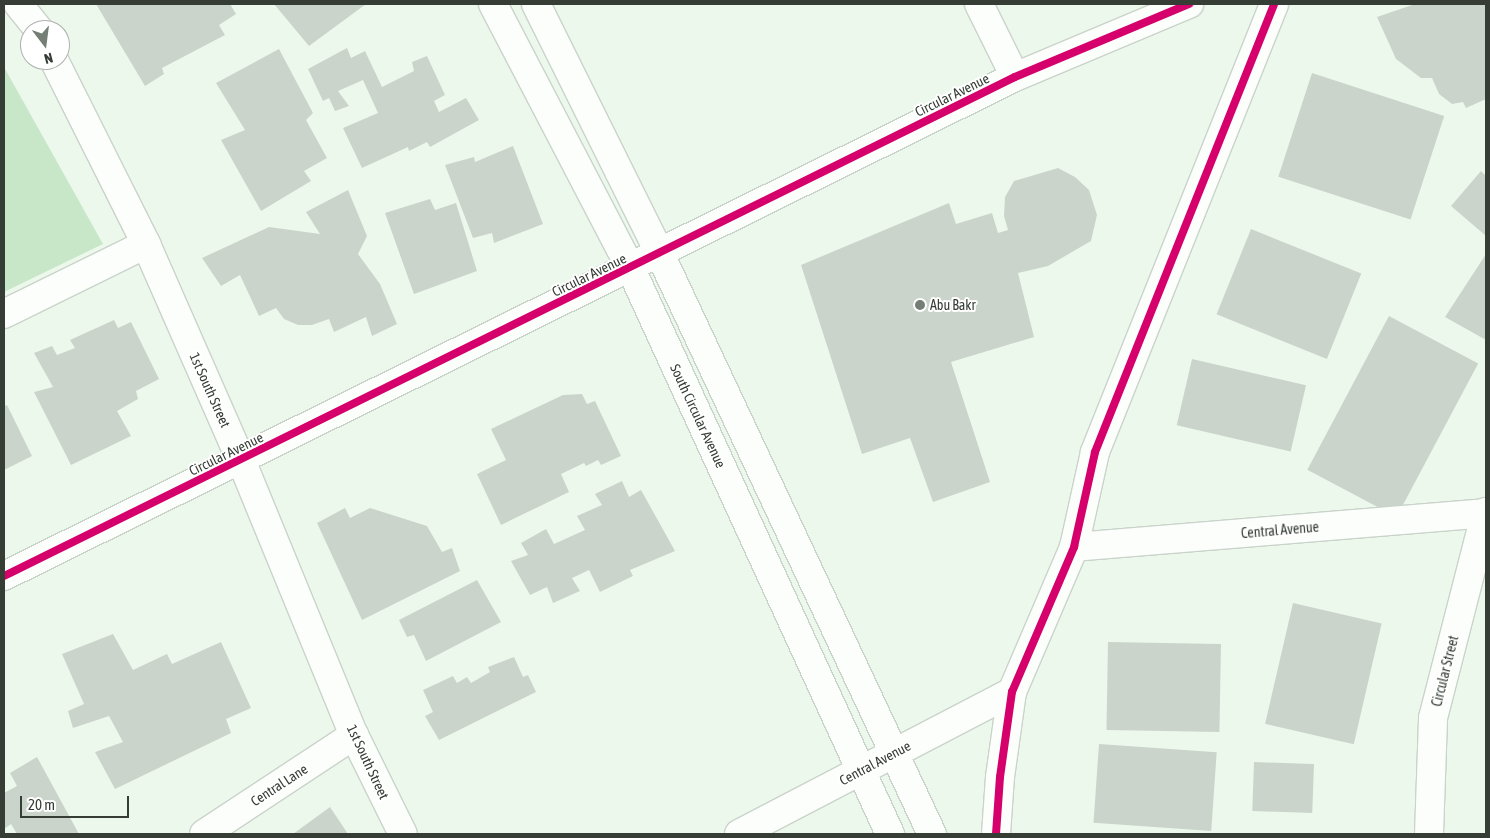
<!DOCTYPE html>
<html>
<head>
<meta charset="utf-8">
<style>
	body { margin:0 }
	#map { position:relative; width:1490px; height:838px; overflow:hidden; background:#edf8ed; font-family:"Asap Condensed",sans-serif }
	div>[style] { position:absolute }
	.green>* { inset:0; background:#c8e7c9 }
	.building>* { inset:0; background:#cbd4cb; transform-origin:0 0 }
	.roads { filter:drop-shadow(1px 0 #cad3ca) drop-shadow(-1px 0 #cad3ca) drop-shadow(0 1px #cad3ca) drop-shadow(0 -1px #cad3ca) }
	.minor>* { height:28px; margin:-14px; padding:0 14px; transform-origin:14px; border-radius:14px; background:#fcfefc }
	.tertiary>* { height:28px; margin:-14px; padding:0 14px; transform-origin:14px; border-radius:14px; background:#fcfefc }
	.secondary>* { height:28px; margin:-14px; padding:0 14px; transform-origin:14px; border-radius:14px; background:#fcfefc }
	.cycleway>* { height:8px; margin:-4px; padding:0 4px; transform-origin:4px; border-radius:4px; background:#d6006c }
	.dots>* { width:14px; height:14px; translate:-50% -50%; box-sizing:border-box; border:2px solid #fff; border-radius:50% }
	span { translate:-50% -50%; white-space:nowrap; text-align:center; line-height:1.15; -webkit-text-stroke:4px #fff; paint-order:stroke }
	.street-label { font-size:14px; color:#353d35 }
	.poi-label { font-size:14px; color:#353d35 }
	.left { translate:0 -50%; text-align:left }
	.frame { position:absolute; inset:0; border:5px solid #353d35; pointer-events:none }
	.north { position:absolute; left:20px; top:20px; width:50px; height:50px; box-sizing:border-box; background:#fff; border:1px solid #aeb1ae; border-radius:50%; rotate:165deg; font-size:14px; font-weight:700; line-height:20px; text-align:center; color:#353d35 }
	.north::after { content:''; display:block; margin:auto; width:18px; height:22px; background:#757e75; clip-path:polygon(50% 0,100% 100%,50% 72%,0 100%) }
	.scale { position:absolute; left:20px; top:796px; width:109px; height:22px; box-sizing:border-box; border:2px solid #353d35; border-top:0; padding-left:6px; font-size:15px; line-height:18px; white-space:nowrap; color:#353d35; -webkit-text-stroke:4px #fff; paint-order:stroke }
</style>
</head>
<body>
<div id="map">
	<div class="green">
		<i style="clip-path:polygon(4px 67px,103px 244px,4px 292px)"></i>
	</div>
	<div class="building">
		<i style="clip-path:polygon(96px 4px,230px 4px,236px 14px,219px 25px,225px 35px,162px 68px,164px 74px,145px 86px)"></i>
		<i style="clip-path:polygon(274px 4px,366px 4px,309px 46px)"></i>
		<i style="clip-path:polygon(1415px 4px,1486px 4px,1486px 99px,1466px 108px,1463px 102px,1452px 104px,1439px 94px,1432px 78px,1421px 78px,1396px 59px,1377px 17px)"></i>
		<i style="clip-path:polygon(347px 48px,351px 58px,365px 51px,382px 87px,414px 71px,412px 62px,427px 56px,445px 95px,434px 101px,439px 112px,466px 98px,479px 120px,430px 147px,427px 142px,409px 151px,408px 147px,362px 168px,343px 128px,378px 113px,363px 80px,338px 91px,349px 106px,335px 111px,329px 98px,323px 101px,308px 69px)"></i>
		<i style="clip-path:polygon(279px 49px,313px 113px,306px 120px,327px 158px,304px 171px,311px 181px,261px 211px,221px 140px,245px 130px,216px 83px)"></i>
		<i style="left:1312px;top:73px;width:139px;height:109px;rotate:18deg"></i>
		<i style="clip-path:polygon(513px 146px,543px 224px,494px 243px,492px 233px,473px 238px,445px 165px,474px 157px,475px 162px)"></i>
		<i style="clip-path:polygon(1058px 168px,1075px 177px,1089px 190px,1097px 215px,1091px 241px,1048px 266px,1018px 273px,1034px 337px,951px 362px,990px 482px,933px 502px,910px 438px,862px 454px,801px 265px,949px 203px,956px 224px,992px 213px,998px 233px,1008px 230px,1004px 216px,1005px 197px,1014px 181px)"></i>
		<i style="clip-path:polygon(1481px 171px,1486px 176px,1486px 236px,1451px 206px)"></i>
		<i style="clip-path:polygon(348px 190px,367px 236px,358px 254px,380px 284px,397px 324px,372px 336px,366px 317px,334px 332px,329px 319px,312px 325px,298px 325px,284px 319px,276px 308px,259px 316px,240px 275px,221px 286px,202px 258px,269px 227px,320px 234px,306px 212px)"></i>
		<i style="clip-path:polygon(430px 199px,435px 210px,456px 203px,477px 271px,414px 294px,385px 213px)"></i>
		<i style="left:1251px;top:229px;width:119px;height:92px;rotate:22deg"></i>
		<i style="clip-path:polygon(1486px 254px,1486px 340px,1445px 317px)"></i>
		<i style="left:1389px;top:316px;width:101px;height:174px;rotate:28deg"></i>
		<i style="clip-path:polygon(114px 320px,118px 328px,131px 322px,159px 379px,136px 391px,138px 399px,117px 411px,131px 436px,71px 465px,34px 392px,53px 387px,34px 353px,52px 346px,57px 355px,75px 348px,70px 340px)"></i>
		<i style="left:1192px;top:359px;width:117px;height:68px;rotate:13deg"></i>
		<i style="clip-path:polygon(582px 394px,587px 404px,595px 401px,621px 456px,601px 465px,598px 460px,586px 466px,584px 463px,561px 474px,569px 492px,501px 525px,477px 474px,506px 460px,491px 429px,563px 395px)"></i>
		<i style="clip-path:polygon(7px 405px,32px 456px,4px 470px,4px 406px)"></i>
		<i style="clip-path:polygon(622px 481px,629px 497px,641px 490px,675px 551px,630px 570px,633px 576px,600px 592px,589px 570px,572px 578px,580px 591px,553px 603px,547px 587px,530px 595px,511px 561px,528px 555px,521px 543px,546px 529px,554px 544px,585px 530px,577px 516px,602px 505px,595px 494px)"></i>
		<i style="clip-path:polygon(345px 508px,350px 518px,370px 508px,427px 526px,442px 552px,452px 548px,460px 571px,362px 620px,317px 523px)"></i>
		<i style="clip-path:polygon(477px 580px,501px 622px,426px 661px,414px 635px,407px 637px,399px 620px)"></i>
		<i style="left:1293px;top:603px;width:91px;height:124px;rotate:13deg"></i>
		<i style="clip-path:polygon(113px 634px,133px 670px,167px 654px,172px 664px,221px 642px,251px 708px,226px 719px,231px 733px,115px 789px,95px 752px,123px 742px,109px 716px,73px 728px,68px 711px,84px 704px,62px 654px)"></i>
		<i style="left:1108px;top:642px;width:113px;height:88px;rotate:1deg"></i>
		<i style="clip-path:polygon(514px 657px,523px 677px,528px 675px,536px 692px,439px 740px,425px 716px,433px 712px,423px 690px,453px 676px,457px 683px,467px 677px,471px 683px,490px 672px,488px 667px)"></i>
		<i style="left:1099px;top:744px;width:118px;height:79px;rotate:4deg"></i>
		<i style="clip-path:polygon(37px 757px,79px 834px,17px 834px,11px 824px,4px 829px,4px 793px,17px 786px,10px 773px)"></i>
		<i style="left:1254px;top:762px;width:60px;height:49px;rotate:2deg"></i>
		<i style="clip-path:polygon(330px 807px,348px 834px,293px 834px)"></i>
	</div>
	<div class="roads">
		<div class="minor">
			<i style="left:18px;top:4px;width:33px;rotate:51deg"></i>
			<i style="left:979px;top:4px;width:81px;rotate:63.7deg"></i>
			<i style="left:54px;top:60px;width:206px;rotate:63.4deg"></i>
			<i style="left:146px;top:244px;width:236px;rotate:66.3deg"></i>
			<i style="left:241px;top:460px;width:297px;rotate:67.7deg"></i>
			<i style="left:354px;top:735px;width:110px;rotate:63.7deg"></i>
			<i style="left:4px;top:314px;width:158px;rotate:-26.2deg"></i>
			<i style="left:1074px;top:547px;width:413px;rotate:-4.7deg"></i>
			<i style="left:204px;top:834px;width:180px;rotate:-33.4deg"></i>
			<i style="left:739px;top:834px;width:308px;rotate:-27.5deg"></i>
			<i style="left:996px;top:834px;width:57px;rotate:-86deg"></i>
			<i style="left:1000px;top:777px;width:86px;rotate:-82deg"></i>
			<i style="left:1012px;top:692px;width:158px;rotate:-66.8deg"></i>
			<i style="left:1074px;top:547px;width:97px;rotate:-77.5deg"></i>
			<i style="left:1095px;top:452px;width:482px;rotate:-68.2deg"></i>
			<i style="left:1429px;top:834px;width:116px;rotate:-88deg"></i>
			<i style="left:1433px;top:718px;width:213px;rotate:-75.6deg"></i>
		</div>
		<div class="tertiary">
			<i style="left:4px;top:576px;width:1127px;rotate:-26.27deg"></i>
			<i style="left:1015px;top:77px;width:189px;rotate:-22.8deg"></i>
		</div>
		<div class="secondary">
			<i style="left:493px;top:4px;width:299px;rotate:62.5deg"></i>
			<i style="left:631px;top:269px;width:622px;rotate:65.37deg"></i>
			<i style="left:536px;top:4px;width:279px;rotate:63.6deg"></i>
			<i style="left:660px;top:254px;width:641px;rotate:64.88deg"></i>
		</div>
	</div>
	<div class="cycleway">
		<i style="left:4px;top:576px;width:1127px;rotate:-26.27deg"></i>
		<i style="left:1015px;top:77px;width:189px;rotate:-22.8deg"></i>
		<i style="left:996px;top:834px;width:57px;rotate:-86deg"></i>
		<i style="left:1000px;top:777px;width:86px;rotate:-82deg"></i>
		<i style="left:1012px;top:692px;width:158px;rotate:-66.8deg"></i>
		<i style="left:1074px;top:547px;width:97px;rotate:-77.5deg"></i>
		<i style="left:1095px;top:452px;width:482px;rotate:-68.2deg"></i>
	</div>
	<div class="dots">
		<i style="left:920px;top:305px;background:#757e75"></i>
	</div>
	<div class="street-label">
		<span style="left:952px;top:95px;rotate:-26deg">Circular Avenue</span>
		<span style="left:589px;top:275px;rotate:-26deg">Circular Avenue</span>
		<span style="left:210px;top:390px;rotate:66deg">1st South Street</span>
		<span style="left:698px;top:416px;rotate:65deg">South Circular Avenue</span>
		<span style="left:226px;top:454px;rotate:-26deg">Circular Avenue</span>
		<span style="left:1280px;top:530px;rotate:-5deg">Central Avenue</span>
		<span style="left:1445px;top:671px;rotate:-76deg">Circular Street</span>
		<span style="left:368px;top:762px;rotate:65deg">1st South Street</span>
		<span style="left:875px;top:763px;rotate:-28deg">Central Avenue</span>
		<span style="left:279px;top:785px;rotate:-33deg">Central Lane</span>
	</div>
	<div class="poi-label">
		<span class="left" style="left:930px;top:305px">Abu Bakr</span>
	</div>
	<div class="frame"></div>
	<div class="north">N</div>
	<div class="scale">20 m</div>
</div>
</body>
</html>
